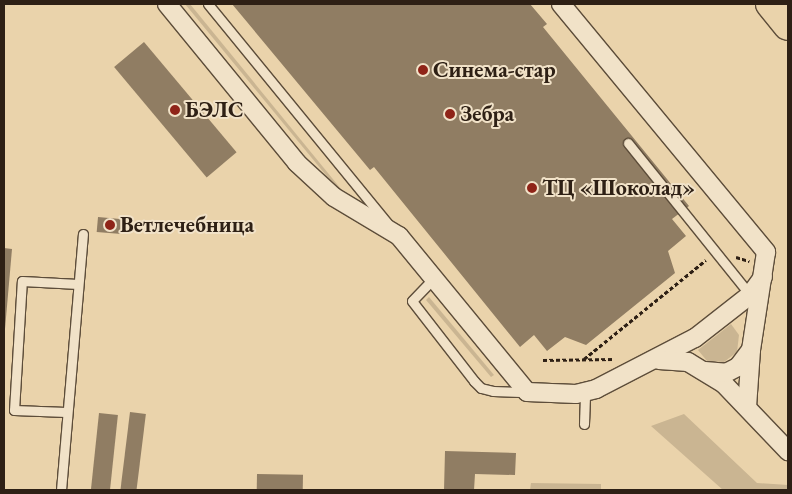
<!DOCTYPE html>
<html>
<head>
<meta charset="utf-8">
<style>
	body { margin:0 }
	#map { position:relative; width:792px; height:494px; overflow:hidden; background:#ead3ab; font-family:"EB Garamond",serif }
	div>[style] { position:absolute }
	.green>* { inset:0; background:#cab592 }
	.building>* { inset:0; background:#907d63; transform-origin:0 0 }
	.path>* { height:3px; margin-top:-1.5px; transform-origin:0; background:repeating-linear-gradient(90deg,#2e2015 0 4px,transparent 0 6.5px) }
	.roads { filter:drop-shadow(1px 0 #5d4d3a) drop-shadow(-1px 0 #5d4d3a) drop-shadow(0 1px #5d4d3a) drop-shadow(0 -1px #5d4d3a) }
	.lane>* { height:9px; margin:-4.5px; padding:0 4.5px; transform-origin:4.5px; border-radius:4.5px; background:#f1e2c8 }
	.street>* { height:18px; margin:-9px; padding:0 9px; transform-origin:9px; border-radius:9px; background:#f1e2c8 }
	.highway>* { height:28px; margin:-14px; padding:0 14px; transform-origin:14px; border-radius:14px; background:#ead3ab }
	.dots>* { width:14px; height:14px; translate:-50% -50%; box-sizing:border-box; border:2px solid #f1e2c8; border-radius:50% }
	span { translate:-50% -50%; white-space:nowrap; text-align:center; line-height:1.15; -webkit-text-stroke:4px #f1e2c8; paint-order:stroke }
	.poi-label { font-size:22px; color:#2e2015; font-weight:700 }
	.left { translate:0 -50%; text-align:left }
	.frame { position:absolute; inset:0; border:5px solid #2e2015; pointer-events:none }
</style>
</head>
<body>
<div id="map">
	<div class="green">
		<i style="clip-path:polygon(185px 4px,190px 4px,341px 189px,339px 191px)"></i>
		<i style="clip-path:polygon(429px 297px,494px 375px,491px 377px,426px 300px)"></i>
		<i style="clip-path:polygon(731px 324px,739px 335px,737px 352px,724px 362px,707px 361px,698px 350px)"></i>
		<i style="clip-path:polygon(684px 414px,757px 483px,788px 485px,788px 490px,723px 490px,651px 426px)"></i>
		<i style="clip-path:polygon(531px 483px,601px 484px,601px 490px,530px 490px)"></i>
	</div>
	<div class="building">
		<i style="clip-path:polygon(232px 4px,530px 4px,547px 24px,543px 27px,689px 206px,672px 219px,686px 236px,668px 251px,675px 273px,586px 345px,565px 337px,547px 351px,534px 335px,520px 347px,374px 167px,370px 170px)"></i>
		<i style="left:144px;top:42px;width:144px;height:39px;rotate:50deg"></i>
		<i style="left:98px;top:217px;width:25px;height:15px;rotate:5deg"></i>
		<i style="clip-path:polygon(4px 248px,12px 249px,5px 329px,4px 329px)"></i>
		<i style="left:130px;top:412px;width:16px;height:79px;rotate:7deg"></i>
		<i style="left:99px;top:413px;width:19px;height:78px;rotate:6deg"></i>
		<i style="clip-path:polygon(445px 451px,516px 453px,515px 475px,475px 474px,474px 490px,444px 490px)"></i>
		<i style="left:257px;top:474px;width:46px;height:16px;rotate:1deg"></i>
	</div>
	<div class="path">
		<i style="left:736px;top:257px;width:14px;rotate:17deg"></i>
		<i style="left:584px;top:359px;width:157px;rotate:-39.1deg"></i>
		<i style="left:543px;top:360px;width:71px;rotate:-0.8deg"></i>
	</div>
	<div class="roads">
		<div class="lane">
			<i style="left:208px;top:4px;width:286px;rotate:50.7deg"></i>
			<i style="left:628px;top:143px;width:195px;rotate:51.2deg"></i>
			<i style="left:433px;top:279px;width:30px;rotate:134deg"></i>
			<i style="left:412px;top:301px;width:101px;rotate:52.2deg"></i>
			<i style="left:474px;top:381px;width:10px;rotate:45deg"></i>
			<i style="left:481px;top:388px;width:12px;rotate:14deg"></i>
			<i style="left:493px;top:391px;width:34px;rotate:2deg"></i>
			<i style="left:66px;top:412px;width:52px;rotate:-177.8deg"></i>
			<i style="left:14px;top:410px;width:129px;rotate:-86.5deg"></i>
			<i style="left:22px;top:281px;width:56px;rotate:3.1deg"></i>
			<i style="left:584px;top:424px;width:31px;rotate:-88deg"></i>
			<i style="left:61px;top:490px;width:257px;rotate:-85.1deg"></i>
		</div>
		<div class="street">
			<i style="left:167px;top:4px;width:205px;rotate:50.7deg"></i>
			<i style="left:297px;top:163px;width:50px;rotate:42.6deg"></i>
			<i style="left:334px;top:197px;width:76px;rotate:31deg"></i>
			<i style="left:399px;top:236px;width:202px;rotate:50.6deg"></i>
			<i style="left:527px;top:392px;width:49px;rotate:2.3deg"></i>
			<i style="left:576px;top:394px;width:21px;rotate:-14deg"></i>
			<i style="left:596px;top:389px;width:111px;rotate:-27.3deg"></i>
			<i style="left:695px;top:338px;width:70px;rotate:-38deg"></i>
			<i style="left:750px;top:295px;width:22px;rotate:-54deg"></i>
			<i style="left:561px;top:4px;width:322px;rotate:50.4deg"></i>
			<i style="left:766px;top:252px;width:99px;rotate:98.7deg"></i>
			<i style="left:751px;top:350px;width:57px;rotate:94deg"></i>
			<i style="left:659px;top:360px;width:29px;rotate:4deg"></i>
			<i style="left:688px;top:362px;width:42px;rotate:31.4deg"></i>
			<i style="left:724px;top:384px;width:93px;rotate:46.3deg"></i>
			<i style="left:705px;top:371px;width:21px;rotate:5deg"></i>
			<i style="left:726px;top:373px;width:13px;rotate:-27deg"></i>
			<i style="left:738px;top:367px;width:21px;rotate:-53deg"></i>
		</div>
		<div class="highway">
			<i style="left:770px;top:4px;width:28px;rotate:51deg"></i>
		</div>
	</div>
	<div class="dots">
		<i style="left:423px;top:70px;background:#8f2418"></i>
		<i style="left:175px;top:110px;background:#8f2418"></i>
		<i style="left:450px;top:114px;background:#8f2418"></i>
		<i style="left:532px;top:188px;background:#8f2418"></i>
		<i style="left:110px;top:225px;background:#8f2418"></i>
	</div>
	<div class="poi-label">
		<span class="left" style="left:433px;top:70px">Синема-стар</span>
		<span class="left" style="left:185px;top:110px">БЭЛС</span>
		<span class="left" style="left:460px;top:114px">Зебра</span>
		<span class="left" style="left:542px;top:188px">ТЦ «Шоколад»</span>
		<span class="left" style="left:120px;top:225px">Ветлечебница</span>
	</div>
	<div class="frame"></div>
</div>
</body>
</html>
